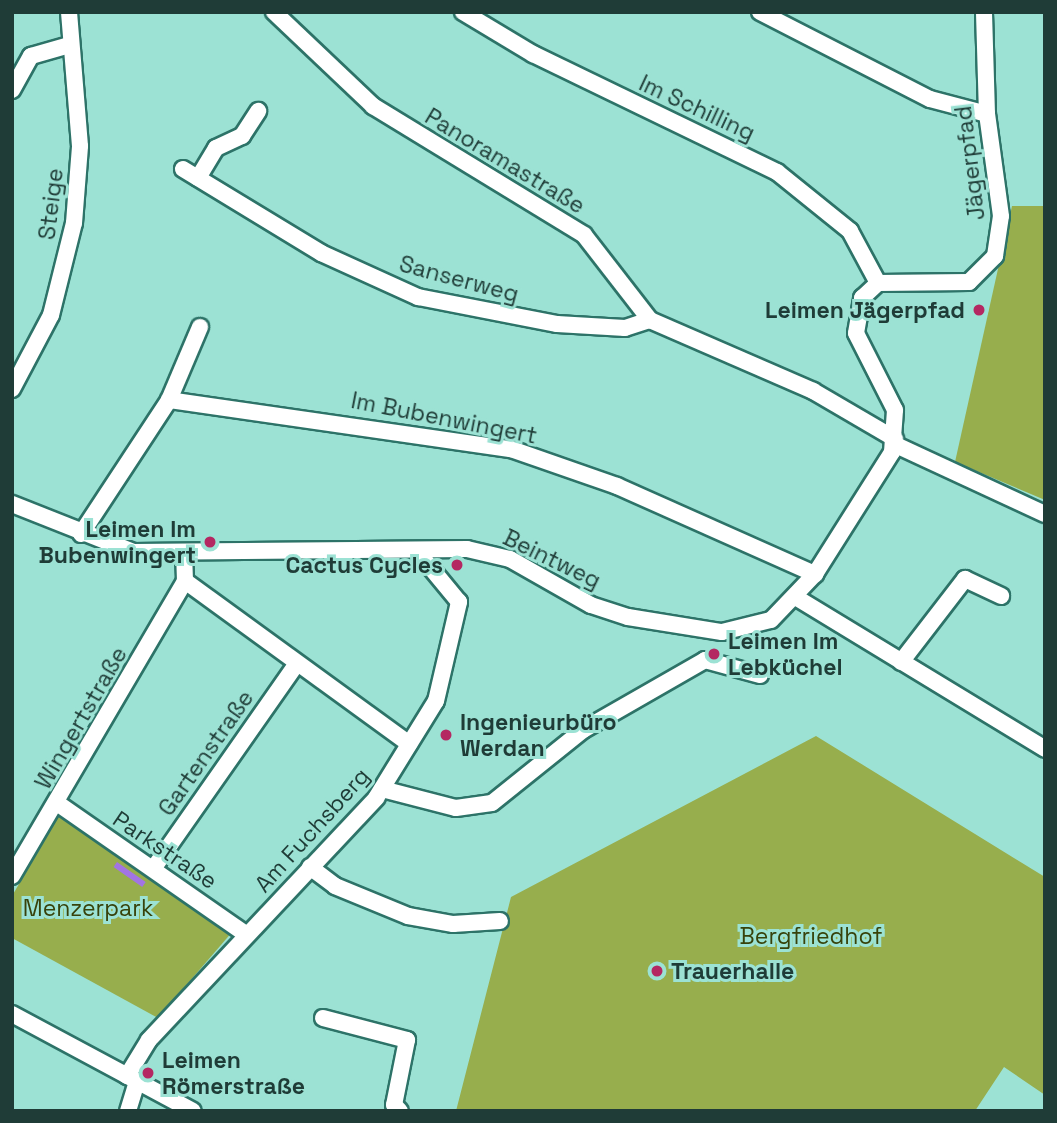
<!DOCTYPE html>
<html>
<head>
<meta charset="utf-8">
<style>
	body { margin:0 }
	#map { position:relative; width:1057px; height:1123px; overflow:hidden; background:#9ce2d4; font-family:"Space Grotesk",sans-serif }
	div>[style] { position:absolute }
	.green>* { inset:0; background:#97ae4d }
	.water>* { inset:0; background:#a274e4; transform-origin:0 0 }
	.roads { filter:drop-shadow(2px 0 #2d7368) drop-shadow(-2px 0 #2d7368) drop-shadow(0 2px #2d7368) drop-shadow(0 -2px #2d7368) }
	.minor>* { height:16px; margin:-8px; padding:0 8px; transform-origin:8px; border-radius:8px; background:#fff }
	.dots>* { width:19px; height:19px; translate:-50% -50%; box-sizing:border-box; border:4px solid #9ce2d4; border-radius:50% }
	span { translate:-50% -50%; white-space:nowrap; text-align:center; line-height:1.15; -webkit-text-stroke:6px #9ce2d4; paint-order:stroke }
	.street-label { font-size:23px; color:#1f3c37 }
	.poi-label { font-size:23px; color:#1f3c37; font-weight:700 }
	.right { translate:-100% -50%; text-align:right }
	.left { translate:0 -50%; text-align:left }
	.park-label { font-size:23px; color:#37420a }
	.frame { position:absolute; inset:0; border:14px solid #1f3c37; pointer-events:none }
</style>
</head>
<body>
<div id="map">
	<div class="green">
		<i style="clip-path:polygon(1012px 206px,1045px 206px,1045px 500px,955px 462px)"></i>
		<i style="clip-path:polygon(816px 736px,1045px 877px,1045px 1095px,1004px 1067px,975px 1111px,456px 1111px,511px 897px)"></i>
		<i style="clip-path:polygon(60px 813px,233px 931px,158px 1018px,12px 938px,12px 896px)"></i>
	</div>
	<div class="water">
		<i style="left:117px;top:862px;width:35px;height:6px;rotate:35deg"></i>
	</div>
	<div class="roads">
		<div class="minor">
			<i style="left:274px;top:12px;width:137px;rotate:43.5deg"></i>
			<i style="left:373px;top:106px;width:247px;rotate:31.4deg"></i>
			<i style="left:584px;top:235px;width:108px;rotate:52.2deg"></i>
			<i style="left:650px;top:320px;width:178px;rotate:23.5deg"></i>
			<i style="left:813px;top:391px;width:95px;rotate:30.3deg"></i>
			<i style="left:463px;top:12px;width:82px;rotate:31deg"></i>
			<i style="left:533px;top:54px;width:271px;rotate:25.8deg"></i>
			<i style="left:777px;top:172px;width:94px;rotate:38.9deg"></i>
			<i style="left:850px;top:231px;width:59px;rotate:61.7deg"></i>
			<i style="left:760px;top:12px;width:191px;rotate:27.1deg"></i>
			<i style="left:930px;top:99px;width:59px;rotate:14.7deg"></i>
			<i style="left:12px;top:90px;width:39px;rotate:-61deg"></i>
			<i style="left:31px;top:56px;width:40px;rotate:-16deg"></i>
			<i style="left:183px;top:169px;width:162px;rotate:31.3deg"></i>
			<i style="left:321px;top:253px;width:107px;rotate:24.4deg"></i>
			<i style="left:418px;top:297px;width:142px;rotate:11deg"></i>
			<i style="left:557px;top:324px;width:68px;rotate:3.4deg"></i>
			<i style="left:625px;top:328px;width:26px;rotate:-18deg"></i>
			<i style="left:198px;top:178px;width:35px;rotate:-59deg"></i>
			<i style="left:216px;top:148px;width:29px;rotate:-25deg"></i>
			<i style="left:242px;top:136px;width:30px;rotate:-57deg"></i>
			<i style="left:200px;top:327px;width:79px;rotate:113deg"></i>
			<i style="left:169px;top:400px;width:345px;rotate:8.2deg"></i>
			<i style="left:511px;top:449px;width:112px;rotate:19.2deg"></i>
			<i style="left:617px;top:486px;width:217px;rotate:24deg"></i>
			<i style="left:12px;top:389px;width:84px;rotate:-62.2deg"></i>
			<i style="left:51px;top:315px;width:95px;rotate:-76deg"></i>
			<i style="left:74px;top:223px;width:77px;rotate:-85.5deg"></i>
			<i style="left:80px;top:146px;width:134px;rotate:-94.7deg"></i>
			<i style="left:894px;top:444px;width:166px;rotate:24.9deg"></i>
			<i style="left:12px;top:504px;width:130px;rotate:21.6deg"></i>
			<i style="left:133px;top:552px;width:334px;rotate:-0.5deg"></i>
			<i style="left:467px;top:549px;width:44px;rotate:13.1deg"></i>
			<i style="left:510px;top:559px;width:93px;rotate:29.6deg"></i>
			<i style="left:591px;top:605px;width:39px;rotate:18deg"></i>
			<i style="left:628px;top:617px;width:95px;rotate:9.1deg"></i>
			<i style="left:722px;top:632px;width:50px;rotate:-13.8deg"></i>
			<i style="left:771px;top:620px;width:64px;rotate:-46.3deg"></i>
			<i style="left:815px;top:574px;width:144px;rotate:-57.7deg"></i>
			<i style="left:892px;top:452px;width:42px;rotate:-85.9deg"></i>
			<i style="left:895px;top:410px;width:86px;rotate:-116.9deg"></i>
			<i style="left:856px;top:333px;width:36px;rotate:-80deg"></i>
			<i style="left:862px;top:298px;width:22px;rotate:-43deg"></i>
			<i style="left:878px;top:283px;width:91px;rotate:-0.6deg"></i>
			<i style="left:969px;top:282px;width:37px;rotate:-45deg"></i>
			<i style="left:995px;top:256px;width:40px;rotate:-81.5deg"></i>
			<i style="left:1001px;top:216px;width:103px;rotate:-97.8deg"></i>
			<i style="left:987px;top:114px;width:102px;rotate:-91.7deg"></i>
			<i style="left:81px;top:534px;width:160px;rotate:-56.7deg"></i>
			<i style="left:184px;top:552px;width:29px;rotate:88deg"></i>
			<i style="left:185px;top:581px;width:277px;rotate:36deg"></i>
			<i style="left:797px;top:598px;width:290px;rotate:31.3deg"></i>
			<i style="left:901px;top:662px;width:105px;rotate:-52.4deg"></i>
			<i style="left:965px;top:579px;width:40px;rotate:25deg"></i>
			<i style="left:382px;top:789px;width:76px;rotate:14.4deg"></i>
			<i style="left:456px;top:808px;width:36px;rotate:-8deg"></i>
			<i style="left:492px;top:803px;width:117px;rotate:-38.7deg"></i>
			<i style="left:583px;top:730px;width:141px;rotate:-29.8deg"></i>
			<i style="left:705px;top:660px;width:57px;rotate:15.3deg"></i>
			<i style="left:57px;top:803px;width:231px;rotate:34.8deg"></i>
			<i style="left:310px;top:867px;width:31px;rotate:37deg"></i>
			<i style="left:335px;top:886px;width:79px;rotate:22.3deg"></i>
			<i style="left:408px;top:916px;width:46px;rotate:10.1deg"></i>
			<i style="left:453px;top:924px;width:47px;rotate:-3.7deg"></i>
			<i style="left:153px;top:869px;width:251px;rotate:-55deg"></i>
			<i style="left:12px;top:876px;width:342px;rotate:-59.6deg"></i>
			<i style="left:12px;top:1014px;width:205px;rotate:28.2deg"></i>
			<i style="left:323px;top:1018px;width:87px;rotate:14.7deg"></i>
			<i style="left:407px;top:1040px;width:66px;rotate:101.3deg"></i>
			<i style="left:394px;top:1105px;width:8px;rotate:45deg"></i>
			<i style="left:127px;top:1076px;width:42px;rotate:-58.6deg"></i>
			<i style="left:149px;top:1040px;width:332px;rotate:-46.8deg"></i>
			<i style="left:376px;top:798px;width:114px;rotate:-58.3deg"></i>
			<i style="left:436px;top:701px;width:102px;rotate:-76.9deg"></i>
			<i style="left:459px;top:602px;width:66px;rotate:-129.5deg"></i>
			<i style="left:128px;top:1111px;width:31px;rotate:-73deg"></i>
		</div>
	</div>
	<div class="dots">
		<i style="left:979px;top:310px;background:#b42862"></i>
		<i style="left:210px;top:542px;background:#b42862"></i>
		<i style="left:457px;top:565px;background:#b42862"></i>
		<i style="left:714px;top:654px;background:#b42862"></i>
		<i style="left:446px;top:735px;background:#b42862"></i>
		<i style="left:657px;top:971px;background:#b42862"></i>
		<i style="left:148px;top:1073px;background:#b42862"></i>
	</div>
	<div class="street-label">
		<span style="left:697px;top:108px;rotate:25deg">Im Schilling</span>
		<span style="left:505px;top:161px;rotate:31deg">Panoramastraße</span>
		<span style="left:970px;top:163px;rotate:-97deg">Jägerpfad</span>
		<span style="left:51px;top:204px;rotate:-83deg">Steige</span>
		<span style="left:459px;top:279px;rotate:15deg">Sanserweg</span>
		<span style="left:444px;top:418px;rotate:11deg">Im Bubenwingert</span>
		<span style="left:552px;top:559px;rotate:26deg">Beintweg</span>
		<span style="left:81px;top:718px;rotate:-60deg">Wingertstraße</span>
		<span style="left:206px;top:753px;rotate:-55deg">Gartenstraße</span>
		<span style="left:312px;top:830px;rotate:-48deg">Am Fuchsberg</span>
		<span style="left:165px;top:850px;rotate:34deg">Parkstraße</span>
	</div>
	<div class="poi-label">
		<span class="right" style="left:965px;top:310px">Leimen Jägerpfad</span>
		<span class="right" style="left:196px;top:542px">Leimen Im<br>Bubenwingert</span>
		<span class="right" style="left:443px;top:565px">Cactus Cycles</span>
		<span class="left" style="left:728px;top:654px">Leimen Im<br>Lebküchel</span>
		<span class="left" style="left:460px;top:735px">Ingenieurbüro<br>Werdan</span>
		<span class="left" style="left:671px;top:971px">Trauerhalle</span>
		<span class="left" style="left:162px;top:1073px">Leimen<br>Römerstraße</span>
	</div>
	<div class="park-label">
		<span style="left:88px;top:908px">Menzerpark</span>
		<span style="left:811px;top:936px">Bergfriedhof</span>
	</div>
	<div class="frame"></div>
</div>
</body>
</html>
